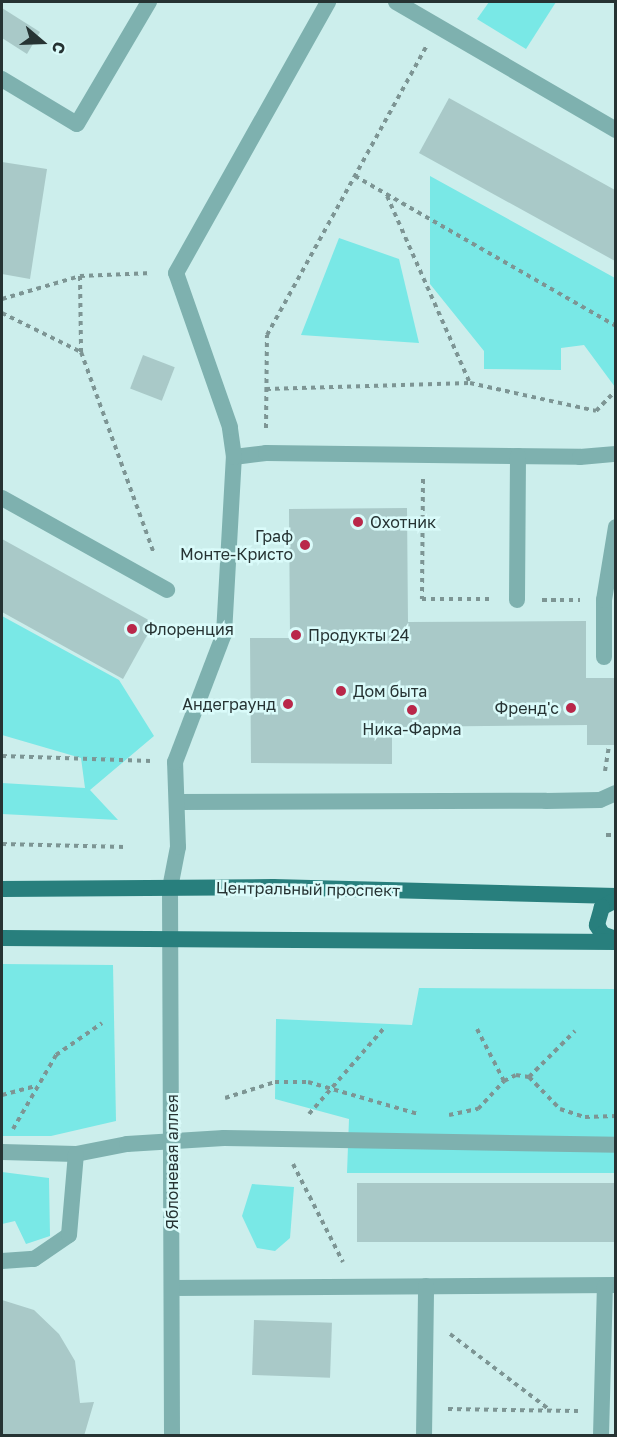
<!DOCTYPE html>
<html>
<head>
<meta charset="utf-8">
<style>
	body { margin:0 }
	#map { position:relative; width:617px; height:1437px; overflow:hidden; background:#cceeec; font-family:"Golos Text",sans-serif }
	div>[style] { position:absolute }
	.green>* { inset:0; background:#79e8e6 }
	.building>* { inset:0; background:#a9c9c8; transform-origin:0 0 }
	.path>* { height:4px; margin-top:-2px; transform-origin:0; background:repeating-linear-gradient(90deg,#7d9594 0 4.5px,transparent 0 9px) }
	.service>* { height:16px; margin:-8px; padding:0 8px; transform-origin:8px; border-radius:8px; background:#7eb1af }
	.minor>* { height:16px; margin:-8px; padding:0 8px; transform-origin:8px; border-radius:8px; background:#7eb1af }
	.primary>* { height:16px; margin:-8px; padding:0 8px; transform-origin:8px; border-radius:8px; background:#287f7d }
	.dots>* { width:16px; height:16px; translate:-50% -50%; box-sizing:border-box; border:3px solid #dafbfa; border-radius:50% }
	span { translate:-50% -50%; white-space:nowrap; text-align:center; line-height:1.15; -webkit-text-stroke:5px #dafbfa; paint-order:stroke }
	.poi-label { font-size:16px; color:#263333 }
	.left { translate:0 -50%; text-align:left }
	.right { translate:-100% -50%; text-align:right }
	.street-label { font-size:16px; color:#263333 }
	.frame { position:absolute; inset:0; border:3px solid #263333; pointer-events:none }
	.north { position:absolute; left:12px; top:12px; width:60px; height:60px; -webkit-text-stroke:4px #dafbfa; paint-order:stroke; rotate:109deg; font-size:16px; font-weight:700; line-height:24px; text-align:center; color:#263333 }
	.north::after { content:''; display:block; margin:auto; width:21px; height:27px; background:#263333; clip-path:polygon(50% 0,100% 100%,50% 72%,0 100%) }
</style>
</head>
<body>
<div id="map">
	<div class="green">
		<i style="clip-path:polygon(489px 2px,556px 2px,526px 49px,477px 19px)"></i>
		<i style="clip-path:polygon(430px 176px,615px 278px,615px 387px,584px 345px,561px 348px,561px 370px,484px 369px,484px 351px,430px 284px)"></i>
		<i style="clip-path:polygon(339px 238px,399px 259px,419px 343px,301px 335px)"></i>
		<i style="clip-path:polygon(2px 616px,119px 680px,154px 736px,90px 790px,118px 820px,2px 814px,2px 783px,85px 788px,81px 758px,2px 735px)"></i>
		<i style="clip-path:polygon(2px 964px,113px 965px,116px 1121px,51px 1136px,2px 1136px)"></i>
		<i style="clip-path:polygon(419px 988px,615px 989px,615px 1173px,347px 1173px,349px 1119px,275px 1099px,276px 1019px,412px 1025px)"></i>
		<i style="clip-path:polygon(2px 1172px,49px 1178px,50px 1236px,26px 1244px,15px 1221px,2px 1224px)"></i>
		<i style="clip-path:polygon(252px 1184px,294px 1187px,290px 1238px,275px 1251px,257px 1248px,242px 1216px)"></i>
	</div>
	<div class="building">
		<i style="clip-path:polygon(2px 8px,40px 32px,27px 54px,2px 38px)"></i>
		<i style="clip-path:polygon(449px 98px,615px 190px,615px 261px,419px 153px)"></i>
		<i style="clip-path:polygon(2px 162px,47px 169px,30px 279px,2px 274px)"></i>
		<i style="left:143px;top:355px;width:34px;height:36px;rotate:21deg"></i>
		<i style="clip-path:polygon(407px 508px,408px 622px,586px 621px,586px 678px,615px 678px,615px 745px,587px 745px,587px 725px,392px 727px,392px 764px,251px 763px,250px 638px,290px 638px,289px 509px)"></i>
		<i style="clip-path:polygon(2px 539px,154px 623px,123px 679px,2px 612px)"></i>
		<i style="left:357px;top:1183px;width:258px;height:59px"></i>
		<i style="clip-path:polygon(2px 1300px,34px 1310px,59px 1334px,75px 1361px,80px 1403px,94px 1402px,84px 1436px,2px 1436px)"></i>
		<i style="left:254px;top:1320px;width:78px;height:55px;rotate:2deg"></i>
	</div>
	<div class="path">
		<i style="left:355px;top:176px;width:301px;rotate:29.9deg"></i>
		<i style="left:387px;top:196px;width:205px;rotate:66.1deg"></i>
		<i style="left:80px;top:276px;width:76px;rotate:89.2deg"></i>
		<i style="left:81px;top:352px;width:215px;rotate:70.1deg"></i>
		<i style="left:2px;top:299px;width:81px;rotate:-16.4deg"></i>
		<i style="left:80px;top:276px;width:72px;rotate:-2.4deg"></i>
		<i style="left:2px;top:313px;width:88px;rotate:26.3deg"></i>
		<i style="left:266px;top:389px;width:204px;rotate:-1.7deg"></i>
		<i style="left:470px;top:383px;width:129px;rotate:12.5deg"></i>
		<i style="left:596px;top:411px;width:29px;rotate:-46deg"></i>
		<i style="left:266px;top:428px;width:93px;rotate:-89.4deg"></i>
		<i style="left:267px;top:335px;width:329px;rotate:-61.1deg"></i>
		<i style="left:423px;top:479px;width:120px;rotate:90.5deg"></i>
		<i style="left:422px;top:599px;width:71px"></i>
		<i style="left:542px;top:600px;width:38px"></i>
		<i style="left:2px;top:756px;width:149px;rotate:1.9deg"></i>
		<i style="left:605px;top:771px;width:26px;rotate:-81deg"></i>
		<i style="left:606px;top:835px;width:10px"></i>
		<i style="left:2px;top:844px;width:123px;rotate:1.4deg"></i>
		<i style="left:477px;top:1029px;width:59px;rotate:62.6deg"></i>
		<i style="left:529px;top:1077px;width:65px;rotate:-45deg"></i>
		<i style="left:2px;top:1095px;width:34px;rotate:-15deg"></i>
		<i style="left:225px;top:1098px;width:52px;rotate:-17.7deg"></i>
		<i style="left:275px;top:1082px;width:33px"></i>
		<i style="left:308px;top:1082px;width:115px;rotate:16.2deg"></i>
		<i style="left:309px;top:1114px;width:114px;rotate:-48.9deg"></i>
		<i style="left:449px;top:1115px;width:30px;rotate:-12deg"></i>
		<i style="left:478px;top:1109px;width:38px;rotate:-47deg"></i>
		<i style="left:504px;top:1081px;width:13px;rotate:-27deg"></i>
		<i style="left:516px;top:1075px;width:13px;rotate:9deg"></i>
		<i style="left:529px;top:1077px;width:45px;rotate:45.9deg"></i>
		<i style="left:560px;top:1109px;width:26px;rotate:18deg"></i>
		<i style="left:585px;top:1117px;width:31px;rotate:-2deg"></i>
		<i style="left:13px;top:1129px;width:86px;rotate:-59.8deg"></i>
		<i style="left:56px;top:1055px;width:56px;rotate:-34.8deg"></i>
		<i style="left:293px;top:1164px;width:110px;rotate:63deg"></i>
		<i style="left:450px;top:1334px;width:127px;rotate:37.3deg"></i>
		<i style="left:448px;top:1409px;width:130px;rotate:0.9deg"></i>
	</div>
	<div class="service">
		<i style="left:396px;top:2px;width:255px;rotate:30.2deg"></i>
		<i style="left:2px;top:79px;width:87px;rotate:31deg"></i>
		<i style="left:77px;top:124px;width:142px;rotate:-59.5deg"></i>
		<i style="left:234px;top:457px;width:32px;rotate:-7deg"></i>
		<i style="left:266px;top:453px;width:314px;rotate:0.7deg"></i>
		<i style="left:580px;top:457px;width:36px;rotate:-5deg"></i>
		<i style="left:2px;top:498px;width:189px;rotate:29.1deg"></i>
		<i style="left:517px;top:600px;width:144px;rotate:-89.6deg"></i>
		<i style="left:604px;top:657px;width:57px;rotate:-90deg"></i>
		<i style="left:604px;top:600px;width:74px;rotate:-80.7deg"></i>
		<i style="left:177px;top:802px;width:369px;rotate:-0.2deg"></i>
		<i style="left:546px;top:801px;width:54px;rotate:-1.1deg"></i>
		<i style="left:600px;top:800px;width:17px;rotate:-24deg"></i>
		<i style="left:170px;top:888px;width:42px;rotate:-79deg"></i>
		<i style="left:178px;top:847px;width:85px;rotate:-92deg"></i>
		<i style="left:175px;top:762px;width:137px;rotate:-69.1deg"></i>
		<i style="left:224px;top:634px;width:177px;rotate:-86.8deg"></i>
		<i style="left:234px;top:457px;width:30px;rotate:-98deg"></i>
		<i style="left:230px;top:427px;width:163px;rotate:-109.3deg"></i>
		<i style="left:176px;top:273px;width:311px;rotate:-60.7deg"></i>
		<i style="left:2px;top:1152px;width:74px;rotate:1.5deg"></i>
		<i style="left:76px;top:1154px;width:52px;rotate:-11.1deg"></i>
		<i style="left:127px;top:1144px;width:97px;rotate:-3.5deg"></i>
		<i style="left:224px;top:1138px;width:392px;rotate:1deg"></i>
		<i style="left:2px;top:1261px;width:32px;rotate:-4deg"></i>
		<i style="left:34px;top:1259px;width:42px;rotate:-34.4deg"></i>
		<i style="left:69px;top:1235px;width:81px;rotate:-85.1deg"></i>
		<i style="left:172px;top:1288px;width:444px;rotate:-0.4deg"></i>
		<i style="left:424px;top:1436px;width:150px;rotate:-89.2deg"></i>
		<i style="left:601px;top:1436px;width:150px;rotate:-88.5deg"></i>
	</div>
	<div class="minor">
		<i style="left:170px;top:888px;width:548px;rotate:89.79deg"></i>
	</div>
	<div class="primary">
		<i style="left:2px;top:889px;width:271px;rotate:-0.4deg"></i>
		<i style="left:273px;top:887px;width:343px;rotate:1.5deg"></i>
		<i style="left:616px;top:900px;width:16px;rotate:153deg"></i>
		<i style="left:602px;top:907px;width:19px;rotate:106deg"></i>
		<i style="left:597px;top:925px;width:10px;rotate:61deg"></i>
		<i style="left:602px;top:934px;width:15px;rotate:20deg"></i>
		<i style="left:2px;top:938px;width:614px;rotate:0.37deg"></i>
	</div>
	<div class="dots">
		<i style="left:358px;top:522px;background:#b9284a"></i>
		<i style="left:305px;top:545px;background:#b9284a"></i>
		<i style="left:132px;top:629px;background:#b9284a"></i>
		<i style="left:296px;top:635px;background:#b9284a"></i>
		<i style="left:341px;top:691px;background:#b9284a"></i>
		<i style="left:288px;top:704px;background:#b9284a"></i>
		<i style="left:571px;top:708px;background:#b9284a"></i>
		<i style="left:412px;top:710px;background:#b9284a"></i>
	</div>
	<div class="poi-label">
		<span class="left" style="left:370px;top:522px">Охотник</span>
		<span class="right" style="left:293px;top:545px">Граф<br>Монте-Кристо</span>
		<span class="left" style="left:144px;top:629px">Флоренция</span>
		<span class="left" style="left:308px;top:635px">Продукты 24</span>
		<span class="left" style="left:353px;top:691px">Дом быта</span>
		<span class="right" style="left:276px;top:704px">Андеграунд</span>
		<span class="right" style="left:559px;top:708px">Френд'с</span>
		<span style="left:412px;top:729px">Ника-Фарма</span>
	</div>
	<div class="street-label">
		<span style="left:308px;top:889px;rotate:1deg">Центральный проспект</span>
		<span style="left:172px;top:1162px;rotate:-90deg">Яблоневая аллея</span>
	</div>
	<div class="frame"></div>
	<div class="north">С</div>
</div>
</body>
</html>
